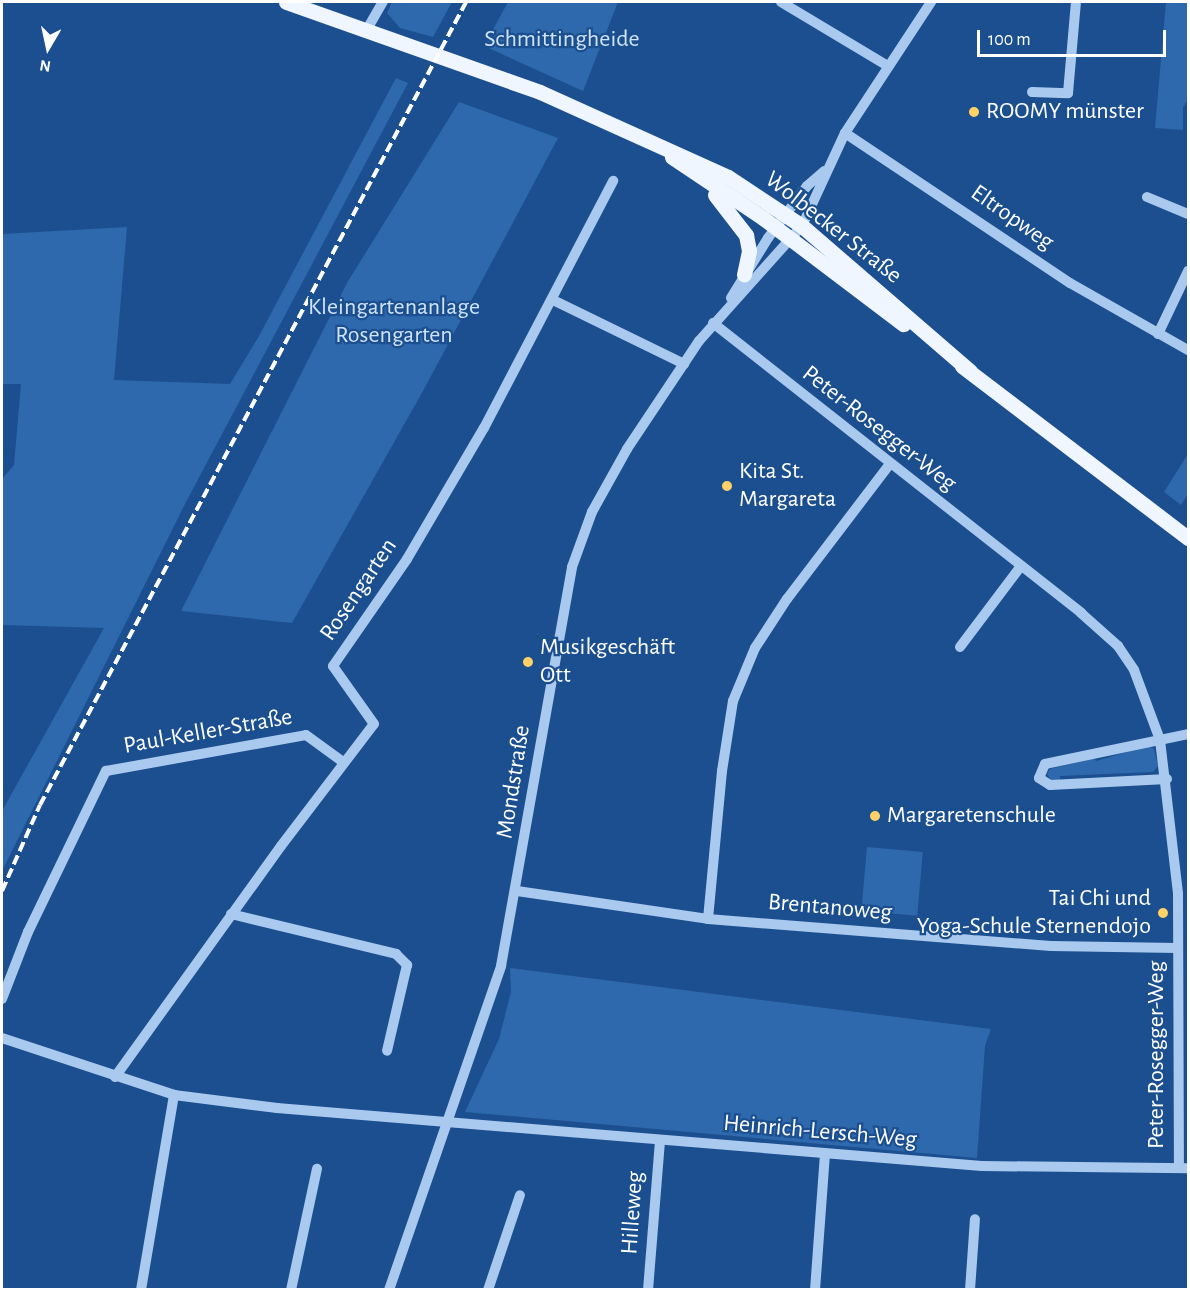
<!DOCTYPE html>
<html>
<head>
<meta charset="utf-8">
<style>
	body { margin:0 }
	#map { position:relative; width:1190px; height:1291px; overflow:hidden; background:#1b4f8f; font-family:"Alegreya Sans",sans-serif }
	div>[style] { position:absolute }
	.green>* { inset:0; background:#2e69ad; transform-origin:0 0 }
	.minor>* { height:10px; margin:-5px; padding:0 5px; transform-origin:5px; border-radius:5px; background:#a9c9ee }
	.major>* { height:15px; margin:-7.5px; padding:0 7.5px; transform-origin:7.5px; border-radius:7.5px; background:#f0f6ff }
	.rail>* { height:4px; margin-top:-2px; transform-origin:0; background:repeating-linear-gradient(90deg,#fff 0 10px,transparent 0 14.5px) }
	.dots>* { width:16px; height:16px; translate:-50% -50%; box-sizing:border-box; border:3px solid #1b4f8f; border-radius:50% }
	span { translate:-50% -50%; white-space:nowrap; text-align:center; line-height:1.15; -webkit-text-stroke:4.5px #1b4f8f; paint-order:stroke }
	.park-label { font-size:24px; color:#cfe3fa }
	.poi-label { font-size:24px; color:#fff }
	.left { translate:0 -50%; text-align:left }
	.right { translate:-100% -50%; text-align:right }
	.street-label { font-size:24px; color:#fff }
	.frame { position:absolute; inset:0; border:3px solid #fff; pointer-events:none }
	.north { position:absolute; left:18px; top:18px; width:60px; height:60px; -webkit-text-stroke:4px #1b4f8f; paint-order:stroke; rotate:189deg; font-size:16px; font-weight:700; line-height:24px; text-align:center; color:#fff }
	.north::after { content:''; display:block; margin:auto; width:21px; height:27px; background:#fff; clip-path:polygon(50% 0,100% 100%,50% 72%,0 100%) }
	.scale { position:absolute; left:977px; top:30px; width:189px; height:27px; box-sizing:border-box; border:3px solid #fff; border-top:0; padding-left:8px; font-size:18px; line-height:21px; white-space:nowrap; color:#fff; -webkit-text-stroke:4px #1b4f8f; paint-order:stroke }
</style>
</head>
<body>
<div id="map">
	<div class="green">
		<i style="clip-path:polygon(392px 2px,452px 2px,433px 37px,400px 28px,387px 13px)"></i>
		<i style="clip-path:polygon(508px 2px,618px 2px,583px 91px,484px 46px)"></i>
		<i style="clip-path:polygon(1166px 2px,1188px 2px,1188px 100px,1183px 107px,1183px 130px,1155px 128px)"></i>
		<i style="clip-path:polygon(396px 78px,408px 83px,186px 502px,2px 871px,2px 811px,104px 628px,2px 625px,2px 479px,14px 465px,21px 384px,2px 384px,2px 234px,127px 227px,114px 380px,230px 384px,259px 336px)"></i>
		<i style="clip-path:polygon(459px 102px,558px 138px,423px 391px,292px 623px,181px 611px,347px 283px)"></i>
		<i style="clip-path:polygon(1188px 454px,1188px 494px,1181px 505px,1164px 492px)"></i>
		<i style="clip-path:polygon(1148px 746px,1154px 749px,1158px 766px,1153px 772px,1060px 776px,1060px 780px,1051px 780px,1047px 774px,1050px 769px,1094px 758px,1096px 761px)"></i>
		<i style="left:867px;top:847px;width:56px;height:64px;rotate:5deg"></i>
		<i style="clip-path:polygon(510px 968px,991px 1029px,985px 1046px,977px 1158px,465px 1112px,499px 1039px,511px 992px)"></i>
	</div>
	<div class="minor">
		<i style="left:781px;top:2px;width:125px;rotate:30.9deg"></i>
		<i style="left:366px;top:31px;width:34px;rotate:-60deg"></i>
		<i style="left:1032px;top:92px;width:36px;rotate:2deg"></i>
		<i style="left:1068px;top:93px;width:91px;rotate:-85deg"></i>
		<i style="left:845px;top:133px;width:270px;rotate:33.7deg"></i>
		<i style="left:1070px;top:283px;width:136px;rotate:29.6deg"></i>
		<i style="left:1147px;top:197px;width:44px;rotate:22.5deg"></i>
		<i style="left:731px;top:298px;width:70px;rotate:-58.3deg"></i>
		<i style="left:768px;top:238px;width:65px;rotate:-53.1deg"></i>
		<i style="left:807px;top:186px;width:23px;rotate:-41deg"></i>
		<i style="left:553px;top:300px;width:146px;rotate:26deg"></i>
		<i style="left:713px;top:323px;width:469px;rotate:38.2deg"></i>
		<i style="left:1081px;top:613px;width:50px;rotate:41.7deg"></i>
		<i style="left:1118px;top:646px;width:29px;rotate:56deg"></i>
		<i style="left:1134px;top:670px;width:75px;rotate:69.6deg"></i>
		<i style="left:1160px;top:740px;width:155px;rotate:83.3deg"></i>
		<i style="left:1178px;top:894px;width:274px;rotate:89.8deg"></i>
		<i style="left:1158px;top:334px;width:70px;rotate:-64.5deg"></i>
		<i style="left:960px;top:647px;width:101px;rotate:-53deg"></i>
		<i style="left:1167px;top:779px;width:117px;rotate:177.1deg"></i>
		<i style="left:1050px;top:785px;width:13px;rotate:-148deg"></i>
		<i style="left:1039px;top:778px;width:15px;rotate:-67deg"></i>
		<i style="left:1045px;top:764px;width:146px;rotate:-11.8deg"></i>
		<i style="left:517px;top:891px;width:193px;rotate:8.3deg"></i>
		<i style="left:708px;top:919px;width:344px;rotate:4.5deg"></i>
		<i style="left:1051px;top:946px;width:126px;rotate:0.9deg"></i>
		<i style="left:231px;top:914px;width:170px;rotate:13.6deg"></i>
		<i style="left:396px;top:954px;width:16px;rotate:45deg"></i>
		<i style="left:407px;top:965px;width:88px;rotate:103.1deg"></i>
		<i style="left:708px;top:919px;width:149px;rotate:-84.6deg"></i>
		<i style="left:722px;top:771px;width:71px;rotate:-81.1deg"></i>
		<i style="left:733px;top:701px;width:57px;rotate:-67.5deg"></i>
		<i style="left:755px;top:648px;width:59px;rotate:-56.9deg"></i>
		<i style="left:787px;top:599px;width:170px;rotate:-52.7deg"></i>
		<i style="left:2px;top:999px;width:72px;rotate:-68.8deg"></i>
		<i style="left:28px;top:932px;width:179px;rotate:-64.2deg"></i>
		<i style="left:106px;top:771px;width:203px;rotate:-10.2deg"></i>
		<i style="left:306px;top:735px;width:46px;rotate:36.1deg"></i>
		<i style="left:2px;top:1038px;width:181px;rotate:18.3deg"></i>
		<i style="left:174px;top:1095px;width:104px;rotate:7.2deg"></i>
		<i style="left:277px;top:1108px;width:707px;rotate:4.7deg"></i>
		<i style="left:982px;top:1166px;width:206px;rotate:0.6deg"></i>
		<i style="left:115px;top:1077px;width:284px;rotate:-54.3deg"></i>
		<i style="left:281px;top:846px;width:153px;rotate:-52.7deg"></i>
		<i style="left:374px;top:724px;width:71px;rotate:-125.3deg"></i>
		<i style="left:333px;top:666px;width:130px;rotate:-55.3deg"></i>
		<i style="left:407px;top:559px;width:152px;rotate:-59.6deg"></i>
		<i style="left:484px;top:428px;width:279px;rotate:-62.4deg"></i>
		<i style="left:141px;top:1290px;width:198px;rotate:-80.4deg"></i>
		<i style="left:291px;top:1290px;width:124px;rotate:-77.9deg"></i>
		<i style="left:389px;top:1290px;width:343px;rotate:-70.9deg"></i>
		<i style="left:501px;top:966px;width:405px;rotate:-79.9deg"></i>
		<i style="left:572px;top:567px;width:59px;rotate:-70deg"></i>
		<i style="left:592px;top:512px;width:72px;rotate:-60.9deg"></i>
		<i style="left:627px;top:449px;width:130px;rotate:-56.3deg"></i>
		<i style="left:699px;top:341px;width:154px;rotate:-48.2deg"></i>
		<i style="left:802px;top:226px;width:102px;rotate:-65.2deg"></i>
		<i style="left:845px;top:133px;width:157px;rotate:-56.7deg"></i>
		<i style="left:488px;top:1290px;width:100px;rotate:-71.4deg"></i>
		<i style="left:648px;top:1290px;width:150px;rotate:-85.4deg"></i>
		<i style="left:815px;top:1290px;width:137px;rotate:-85.8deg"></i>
		<i style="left:970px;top:1290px;width:71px;rotate:-86deg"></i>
	</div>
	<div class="major">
		<i style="left:286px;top:2px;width:269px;rotate:19.5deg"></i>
		<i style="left:540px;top:92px;width:206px;rotate:24.3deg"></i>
		<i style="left:728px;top:177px;width:89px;rotate:33.5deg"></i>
		<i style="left:802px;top:226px;width:222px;rotate:40.8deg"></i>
		<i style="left:672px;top:157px;width:110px;rotate:33.8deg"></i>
		<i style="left:763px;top:218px;width:176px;rotate:37.1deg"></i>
		<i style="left:715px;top:195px;width:51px;rotate:52.2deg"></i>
		<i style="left:746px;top:235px;width:16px;rotate:79deg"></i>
		<i style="left:749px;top:251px;width:24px;rotate:102deg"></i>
		<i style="left:962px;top:366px;width:284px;rotate:37.3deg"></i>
	</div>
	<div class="rail">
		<i style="left:2px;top:891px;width:94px;rotate:-66.2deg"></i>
		<i style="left:40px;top:805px;width:909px;rotate:-62.05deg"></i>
	</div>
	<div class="dots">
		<i style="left:974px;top:112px;background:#ffd166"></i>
		<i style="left:727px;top:486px;background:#ffd166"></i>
		<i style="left:528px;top:662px;background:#ffd166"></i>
		<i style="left:875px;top:816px;background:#ffd166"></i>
		<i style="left:1163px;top:913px;background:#ffd166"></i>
	</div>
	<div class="park-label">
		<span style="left:562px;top:40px">Schmittingheide</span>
		<span style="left:394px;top:322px">Kleingartenanlage<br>Rosengarten</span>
	</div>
	<div class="poi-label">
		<span class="left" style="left:986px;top:112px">ROOMY münster</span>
		<span class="left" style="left:739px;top:486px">Kita St.<br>Margareta</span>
		<span class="left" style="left:540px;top:662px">Musikgeschäft<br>Ott</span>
		<span class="left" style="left:887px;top:816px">Margaretenschule</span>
		<span class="right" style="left:1151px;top:913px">Tai Chi und<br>Yoga-Schule Sternendojo</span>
	</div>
	<div class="street-label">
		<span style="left:1012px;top:218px;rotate:35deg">Eltropweg</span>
		<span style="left:833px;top:228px;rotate:38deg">Wolbecker Straße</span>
		<span style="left:879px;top:429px;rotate:38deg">Peter-Rosegger-Weg</span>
		<span style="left:359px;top:590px;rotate:-56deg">Rosengarten</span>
		<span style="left:208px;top:732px;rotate:-10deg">Paul-Keller-Straße</span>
		<span style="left:514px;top:782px;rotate:-81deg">Mondstraße</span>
		<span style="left:830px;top:908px;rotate:5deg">Brentanoweg</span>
		<span style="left:1157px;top:1055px;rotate:-90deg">Peter-Rosegger-Weg</span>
		<span style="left:820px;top:1132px;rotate:5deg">Heinrich-Lersch-Weg</span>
		<span style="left:633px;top:1213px;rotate:-86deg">Hilleweg</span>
	</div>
	<div class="frame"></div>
	<div class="north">N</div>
	<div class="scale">100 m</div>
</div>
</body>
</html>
